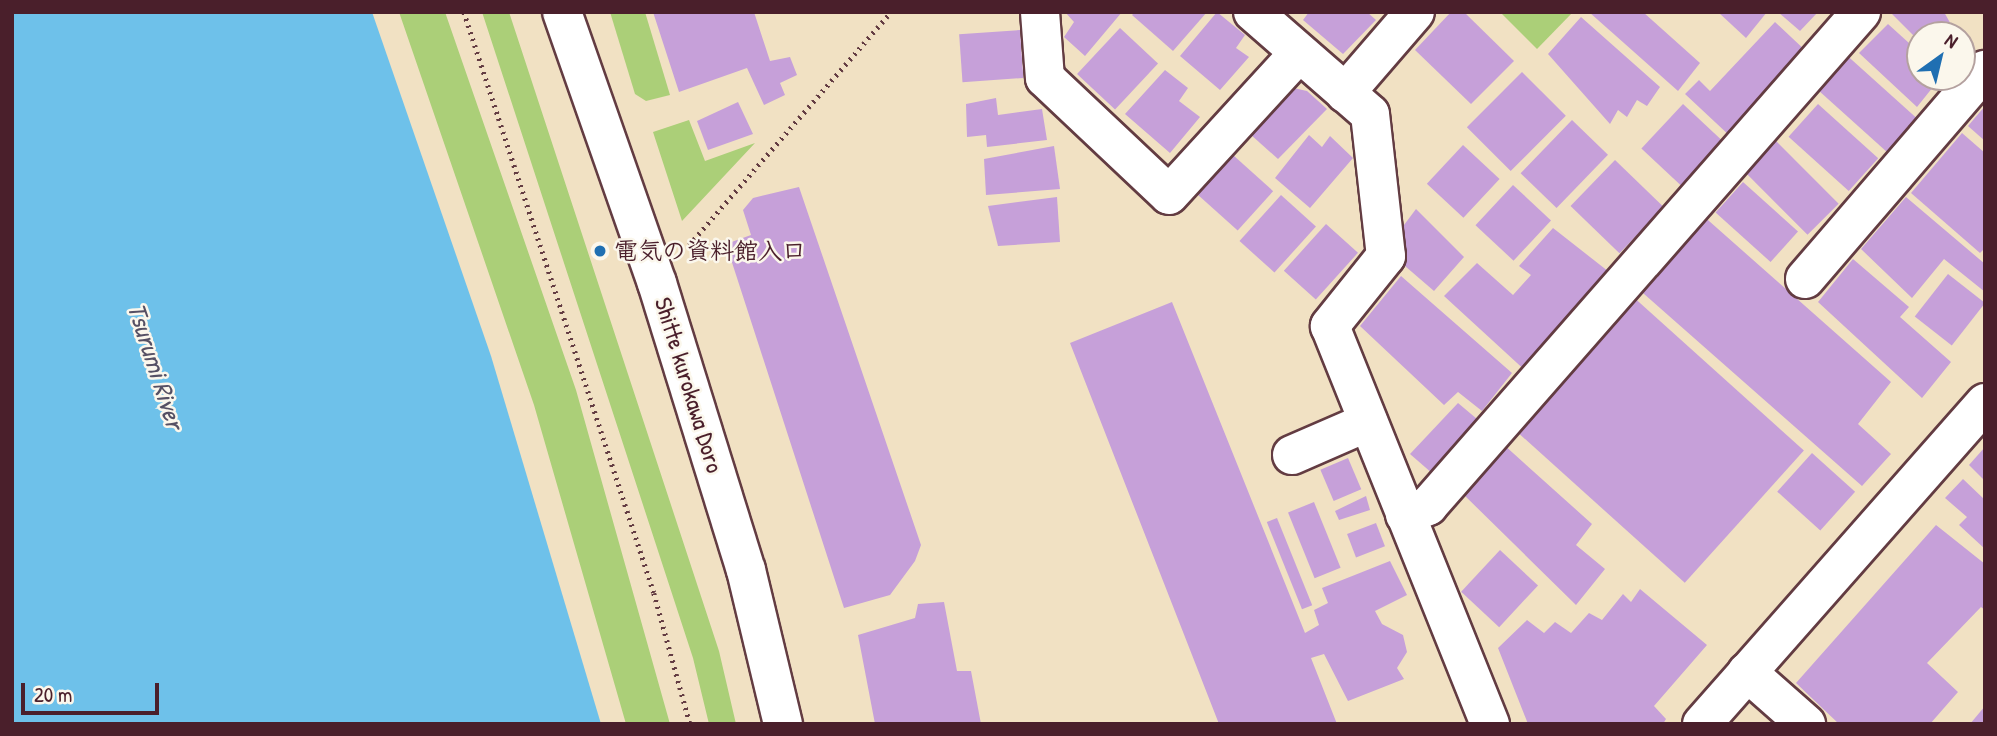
<!DOCTYPE html>
<html>
<head>
<meta charset="utf-8">
<style>
	body { margin:0 }
	#map { position:relative; width:1997px; height:736px; overflow:hidden; background:#f1e1c3; font-family:"Patrick Hand","Klee One",sans-serif }
	div>[style] { position:absolute }
	.green>* { inset:0; background:#abcf78 }
	.water>* { inset:0; background:#6ec1ea }
	.building>* { inset:0; background:#c6a0d9; transform-origin:0 0 }
	.path>* { height:4.5px; margin-top:-2.25px; transform-origin:0; background:repeating-linear-gradient(90deg,#633c42 0 2px,transparent 0 7px) }
	.roads { filter:drop-shadow(2px 0 #633c42) drop-shadow(-2px 0 #633c42) drop-shadow(0 2px #633c42) drop-shadow(0 -2px #633c42) }
	.minor>* { height:38px; margin:-19px; padding:0 19px; transform-origin:19px; border-radius:19px; background:#fff }
	.major>* { height:38px; margin:-19px; padding:0 19px; transform-origin:19px; border-radius:19px; background:#fff }
	.dots>* { width:19px; height:19px; translate:-50% -50%; box-sizing:border-box; border:4px solid #fbf7ec; border-radius:50% }
	span { translate:-50% -50%; white-space:nowrap; text-align:center; line-height:1.15; -webkit-text-stroke:5px #fbf7ec; paint-order:stroke }
	.poi-label { font-size:24px; color:#4a1f2b; font-weight:700 }
	.left { translate:0 -50%; text-align:left }
	.street-label { font-size:24px; color:#4a1f2b }
	.water-label { font-size:26px; color:#555064; font-style:italic }
	.frame { position:absolute; inset:0; border:14px solid #4a1f2b; pointer-events:none }
	.north { position:absolute; left:1906px; top:21px; width:70px; height:70px; box-sizing:border-box; background:#fbf7ec; border:2px solid #b4a19f; border-radius:50%; rotate:34deg; font-size:19px; font-weight:700; line-height:28px; text-align:center; color:#4a1f2b }
	.north::after { content:''; display:block; margin:auto; width:24px; height:32px; background:#1f6fb2; clip-path:polygon(50% 0,100% 100%,50% 72%,0 100%) }
	.scale { position:absolute; left:21px; top:683px; width:138px; height:32px; box-sizing:border-box; border:4px solid #4a1f2b; border-top:0; padding-left:9px; font-size:21px; line-height:24px; white-space:nowrap; color:#4a1f2b; -webkit-text-stroke:5px #fbf7ec; paint-order:stroke }
</style>
</head>
<body>
<div id="map">
	<div class="green">
		<i style="clip-path:polygon(399px 12px,445px 12px,576px 390px,670px 724px,626px 724px,534px 405px)"></i>
		<i style="clip-path:polygon(482px 12px,509px 12px,719px 651px,736px 724px,709px 724px,693px 658px)"></i>
		<i style="clip-path:polygon(610px 12px,645px 12px,670px 95px,646px 101px,635px 94px)"></i>
		<i style="clip-path:polygon(1500px 12px,1573px 12px,1537px 49px)"></i>
		<i style="clip-path:polygon(689px 120px,705px 161px,755px 143px,682px 221px,653px 132px)"></i>
	</div>
	<div class="water">
		<i style="clip-path:polygon(12px 12px,372px 12px,491px 356px,601px 724px,12px 724px)"></i>
	</div>
	<div class="building">
		<i style="clip-path:polygon(653px 12px,754px 12px,770px 61px,790px 57px,797px 75px,780px 83px,785px 95px,764px 105px,747px 68px,679px 92px)"></i>
		<i style="clip-path:polygon(1065px 12px,1122px 12px,1085px 56px,1064px 37px,1074px 22px)"></i>
		<i style="clip-path:polygon(1135px 12px,1207px 12px,1173px 51px,1132px 15px)"></i>
		<i style="clip-path:polygon(1217px 12px,1245px 35px,1236px 48px,1249px 57px,1220px 90px,1180px 56px)"></i>
		<i style="clip-path:polygon(1309px 12px,1367px 12px,1376px 20px,1343px 54px,1303px 20px)"></i>
		<i style="clip-path:polygon(1451px 12px,1464px 12px,1514px 61px,1471px 104px,1415px 50px)"></i>
		<i style="clip-path:polygon(1589px 12px,1643px 12px,1700px 63px,1678px 91px)"></i>
		<i style="clip-path:polygon(1718px 12px,1767px 12px,1746px 38px)"></i>
		<i style="clip-path:polygon(1778px 12px,1818px 12px,1800px 31px)"></i>
		<i style="clip-path:polygon(1890px 12px,1944px 12px,1957px 35px,1920px 35px,1920px 42px)"></i>
		<i style="clip-path:polygon(1581px 17px,1660px 87px,1647px 106px,1637px 100px,1627px 117px,1618px 110px,1610px 124px,1548px 54px)"></i>
		<i style="clip-path:polygon(1775px 22px,1808px 53px,1731px 137px,1685px 94px,1699px 80px,1710px 91px)"></i>
		<i style="clip-path:polygon(1888px 24px,1920px 53px,1920px 77px,1941px 77px,1917px 107px,1859px 53px)"></i>
		<i style="left:1120px;top:28px;width:52px;height:63px;rotate:43deg"></i>
		<i style="left:1020px;top:30px;width:48px;height:61px;rotate:86deg"></i>
		<i style="left:1842px;top:51px;width:101px;height:45px;rotate:42deg"></i>
		<i style="clip-path:polygon(1165px 70px,1188px 88px,1179px 101px,1200px 117px,1170px 153px,1125px 114px)"></i>
		<i style="left:1522px;top:72px;width:62px;height:78px;rotate:45deg"></i>
		<i style="clip-path:polygon(1289px 87px,1307px 91px,1327px 109px,1278px 159px,1250px 134px)"></i>
		<i style="clip-path:polygon(996px 98px,998px 115px,1042px 109px,1047px 140px,987px 147px,986px 135px,967px 137px,966px 104px)"></i>
		<i style="clip-path:polygon(738px 102px,753px 134px,708px 150px,697px 121px)"></i>
		<i style="left:1683px;top:104px;width:60px;height:61px;rotate:43deg"></i>
		<i style="left:1818px;top:104px;width:81px;height:44px;rotate:42deg"></i>
		<i style="clip-path:polygon(1985px 106px,1985px 141px,1968px 126px)"></i>
		<i style="left:1572px;top:120px;width:50px;height:74px;rotate:44deg"></i>
		<i style="clip-path:polygon(1962px 133px,1985px 153px,1985px 248px,1980px 253px,1911px 193px)"></i>
		<i style="clip-path:polygon(1309px 135px,1322px 147px,1330px 136px,1353px 158px,1310px 208px,1275px 178px)"></i>
		<i style="left:1775px;top:140px;width:90px;height:44px;rotate:45deg"></i>
		<i style="left:1463px;top:145px;width:50px;height:53px;rotate:43deg"></i>
		<i style="clip-path:polygon(1054px 146px,1060px 189px,986px 195px,984px 159px)"></i>
		<i style="left:1233px;top:155px;width:54px;height:53px;rotate:42deg"></i>
		<i style="left:1615px;top:160px;width:68px;height:64px;rotate:44deg"></i>
		<i style="left:1743px;top:182px;width:74px;height:41px;rotate:42deg"></i>
		<i style="left:1513px;top:185px;width:52px;height:55px;rotate:43deg"></i>
		<i style="clip-path:polygon(799px 187px,921px 545px,915px 561px,890px 595px,844px 608px,726px 244px,751px 235px,743px 210px,753px 198px)"></i>
		<i style="left:1281px;top:195px;width:47px;height:62px;rotate:42deg"></i>
		<i style="clip-path:polygon(1057px 197px,1060px 242px,998px 246px,988px 206px)"></i>
		<i style="clip-path:polygon(1906px 197px,1985px 264px,1985px 292px,1944px 259px,1912px 298px,1861px 249px)"></i>
		<i style="clip-path:polygon(1416px 209px,1464px 257px,1434px 291px,1398px 260px,1398px 233px)"></i>
		<i style="clip-path:polygon(1700px 213px,1891px 382px,1858px 424px,1891px 454px,1862px 486px,1635px 286px)"></i>
		<i style="left:1326px;top:224px;width:43px;height:63px;rotate:42deg"></i>
		<i style="clip-path:polygon(1553px 228px,1618px 279px,1530px 375px,1444px 296px,1477px 263px,1513px 295px,1531px 275px,1519px 266px)"></i>
		<i style="clip-path:polygon(1853px 259px,1909px 307px,1900px 317px,1951px 362px,1922px 398px,1818px 302px)"></i>
		<i style="left:1948px;top:274px;width:47px;height:54px;rotate:38deg"></i>
		<i style="clip-path:polygon(1401px 276px,1512px 373px,1482px 411px,1458px 392px,1444px 405px,1360px 326px)"></i>
		<i style="left:1630px;top:294px;width:234px;height:178px;rotate:42deg"></i>
		<i style="clip-path:polygon(1172px 302px,1305px 633px,1319px 625px,1314px 610px,1328px 603px,1322px 588px,1390px 561px,1407px 595px,1375px 611px,1382px 624px,1403px 635px,1407px 652px,1397px 668px,1404px 679px,1348px 701px,1324px 654px,1311px 658px,1337px 724px,1219px 724px,1070px 343px)"></i>
		<i style="clip-path:polygon(1458px 403px,1477px 419px,1433px 474px,1410px 454px)"></i>
		<i style="clip-path:polygon(1503px 444px,1592px 524px,1576px 545px,1605px 569px,1576px 605px,1460px 491px)"></i>
		<i style="clip-path:polygon(1985px 447px,1985px 481px,1969px 465px)"></i>
		<i style="left:1812px;top:453px;width:58px;height:52px;rotate:42deg"></i>
		<i style="left:1348px;top:458px;width:34px;height:30px;rotate:67deg"></i>
		<i style="clip-path:polygon(1963px 479px,1985px 500px,1985px 549px,1959px 525px,1967px 517px,1945px 498px)"></i>
		<i style="clip-path:polygon(1366px 496px,1370px 510px,1339px 520px,1335px 511px)"></i>
		<i style="left:1314px;top:502px;width:71px;height:28px;rotate:68deg"></i>
		<i style="left:1277px;top:518px;width:94px;height:11px;rotate:68deg"></i>
		<i style="left:1376px;top:523px;width:25px;height:31px;rotate:69deg"></i>
		<i style="clip-path:polygon(1936px 525px,1985px 564px,1985px 610px,1981px 607px,1927px 663px,1958px 692px,1930px 724px,1839px 724px,1796px 683px)"></i>
		<i style="left:1500px;top:550px;width:52px;height:57px;rotate:43deg"></i>
		<i style="clip-path:polygon(1640px 589px,1707px 645px,1654px 706px,1666px 719px,1663px 724px,1528px 724px,1498px 648px,1527px 620px,1544px 633px,1555px 622px,1571px 633px,1589px 613px,1602px 620px,1623px 594px,1631px 602px)"></i>
		<i style="clip-path:polygon(944px 602px,957px 671px,971px 671px,981px 724px,875px 724px,858px 635px,915px 618px,918px 604px)"></i>
		<i style="clip-path:polygon(1985px 706px,1985px 724px,1970px 724px)"></i>
	</div>
	<div class="path">
		<i style="left:464px;top:12px;width:611px;rotate:71.89deg"></i>
		<i style="left:654px;top:593px;width:136px;rotate:74.6deg"></i>
		<i style="left:689px;top:245px;width:308px;rotate:-49.1deg"></i>
	</div>
	<div class="roads">
		<div class="minor">
			<i style="left:1040px;top:12px;width:66px;rotate:85.7deg"></i>
			<i style="left:1045px;top:78px;width:170px;rotate:43.3deg"></i>
			<i style="left:1169px;top:195px;width:191px;rotate:-47.5deg"></i>
			<i style="left:1253px;top:12px;width:155px;rotate:41.1deg"></i>
			<i style="left:1370px;top:114px;width:143px;rotate:83.6deg"></i>
			<i style="left:1386px;top:256px;width:90px;rotate:128.7deg"></i>
			<i style="left:1330px;top:326px;width:429px;rotate:68.1deg"></i>
			<i style="left:1345px;top:93px;width:107px;rotate:-49.2deg"></i>
			<i style="left:1805px;top:279px;width:276px;rotate:-49.3deg"></i>
			<i style="left:1292px;top:455px;width:83px;rotate:-23.5deg"></i>
			<i style="left:1405px;top:515px;width:25px;rotate:-21deg"></i>
			<i style="left:1428px;top:506px;width:657px;rotate:-48.76deg"></i>
			<i style="left:1747px;top:672px;width:79px;rotate:41.4deg"></i>
			<i style="left:1702px;top:724px;width:428px;rotate:-48.6deg"></i>
		</div>
		<div class="major">
			<i style="left:562px;top:12px;width:287px;rotate:70.7deg"></i>
			<i style="left:657px;top:283px;width:300px;rotate:72.8deg"></i>
			<i style="left:746px;top:570px;width:158px;rotate:76.5deg"></i>
		</div>
	</div>
	<div class="dots">
		<i style="left:600px;top:251px;background:#1f6fb2"></i>
	</div>
	<div class="poi-label">
		<span class="left" style="left:614px;top:251px">電気の資料館入口</span>
	</div>
	<div class="street-label">
		<span style="left:689px;top:385px;rotate:73deg">Shitte kurokawa Doro</span>
	</div>
	<div class="water-label">
		<span style="left:156px;top:366px;rotate:72deg">Tsurumi River</span>
	</div>
	<div class="frame"></div>
	<div class="north">N</div>
	<div class="scale">20 m</div>
</div>
</body>
</html>
